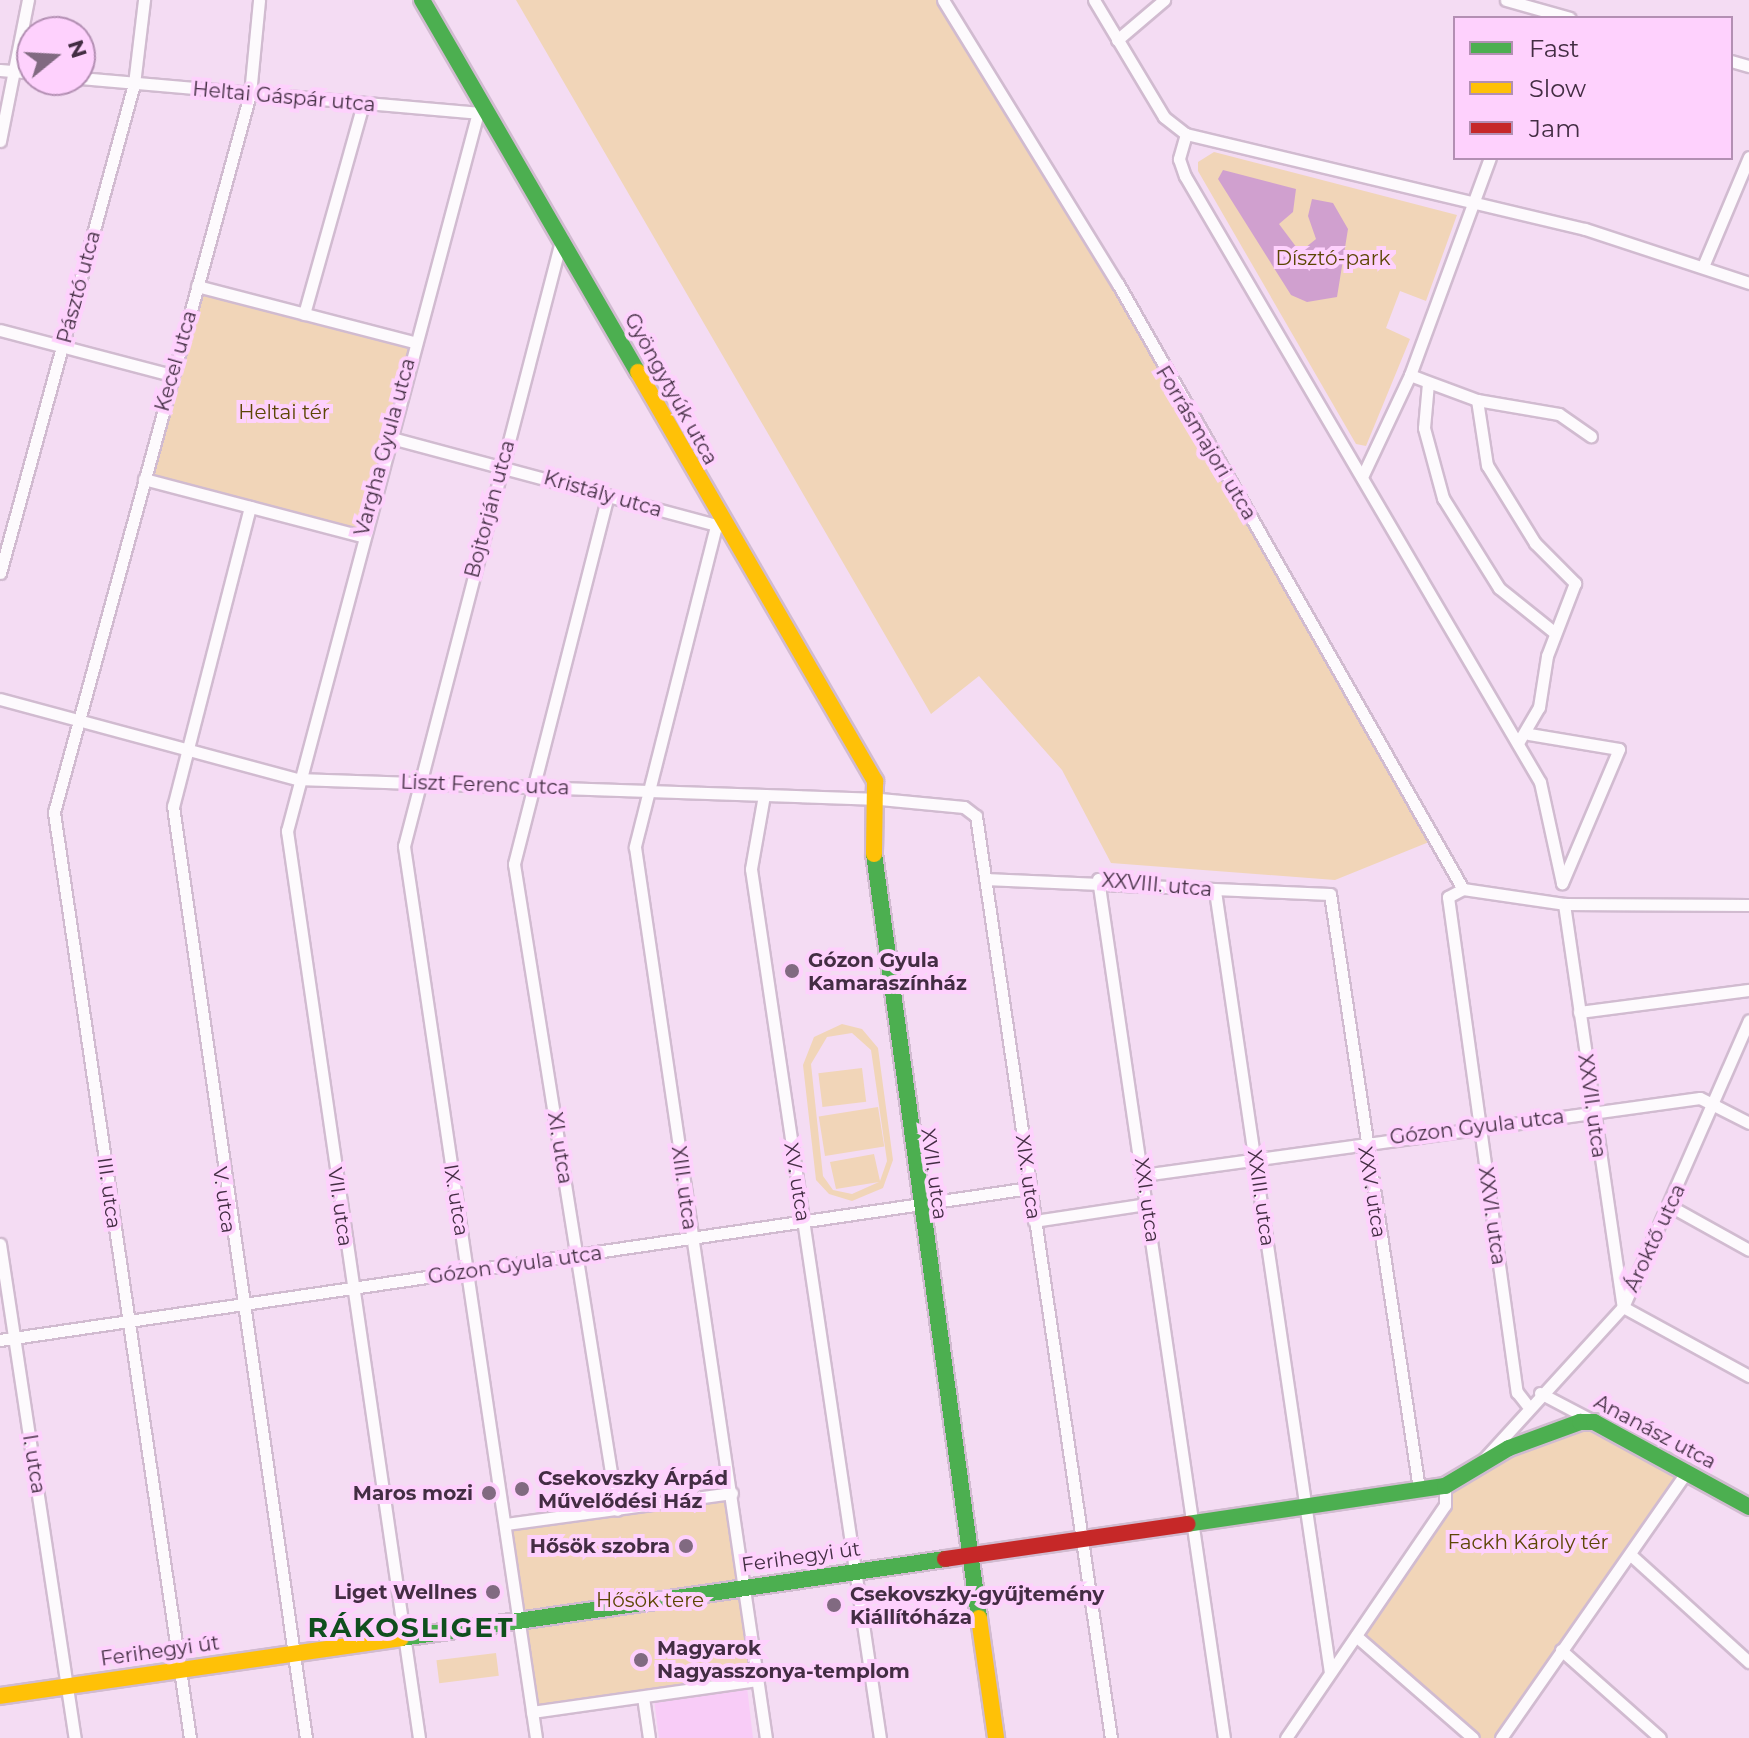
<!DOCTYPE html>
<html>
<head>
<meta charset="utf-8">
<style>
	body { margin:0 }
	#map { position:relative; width:1749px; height:1738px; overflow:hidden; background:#f4dcf3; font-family:Montserrat,sans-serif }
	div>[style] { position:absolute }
	.built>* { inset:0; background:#f8ccf7 }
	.green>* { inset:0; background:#f1d5b8; transform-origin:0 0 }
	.water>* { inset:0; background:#d0a0cf }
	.roads { filter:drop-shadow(2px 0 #d1bbd0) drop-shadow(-2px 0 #d1bbd0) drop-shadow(0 2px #d1bbd0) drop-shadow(0 -2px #d1bbd0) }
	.street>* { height:11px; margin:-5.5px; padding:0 5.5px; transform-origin:5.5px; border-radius:5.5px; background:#fdfafd }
	.fast>* { height:16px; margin:-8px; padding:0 8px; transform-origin:8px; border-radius:8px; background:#4caf50 }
	.slow>* { height:16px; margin:-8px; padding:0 8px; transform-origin:8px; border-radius:8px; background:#ffc107 }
	.jam>* { height:16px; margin:-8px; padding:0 8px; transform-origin:8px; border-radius:8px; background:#c62828 }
	.dots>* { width:22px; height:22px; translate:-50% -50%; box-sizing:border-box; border:4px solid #fed1fd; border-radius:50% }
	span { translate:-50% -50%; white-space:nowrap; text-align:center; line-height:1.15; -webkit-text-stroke:8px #fed1fd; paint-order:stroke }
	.street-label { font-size:20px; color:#432d43 }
	.park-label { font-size:20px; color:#5c4604 }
	.poi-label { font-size:20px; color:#432d43; font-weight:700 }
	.left { translate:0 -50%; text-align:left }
	.right { translate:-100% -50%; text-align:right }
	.district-label { font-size:28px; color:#104f1e; font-weight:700; letter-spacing:2px }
	.legend { position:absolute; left:1453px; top:16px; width:280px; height:144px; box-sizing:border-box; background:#fed1fd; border:2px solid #b38fb3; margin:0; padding:10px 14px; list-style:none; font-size:24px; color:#432d43 }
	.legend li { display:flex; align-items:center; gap:16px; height:40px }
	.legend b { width:40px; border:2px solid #b38fb3 }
	.north { position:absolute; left:16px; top:16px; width:80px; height:80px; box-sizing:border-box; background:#fed1fd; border:2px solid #b38fb3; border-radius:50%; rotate:72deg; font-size:22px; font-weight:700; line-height:32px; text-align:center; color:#432d43 }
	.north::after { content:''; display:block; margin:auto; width:28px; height:36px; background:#816a81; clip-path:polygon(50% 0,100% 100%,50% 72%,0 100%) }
</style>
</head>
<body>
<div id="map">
	<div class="built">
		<i style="clip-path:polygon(747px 1687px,753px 1738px,659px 1738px,654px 1699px)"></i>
	</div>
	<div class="green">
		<i style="clip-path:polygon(516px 0,952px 0,1429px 842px,1335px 880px,1111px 863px,1062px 770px,979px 676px,931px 714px)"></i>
		<i style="clip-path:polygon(1214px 152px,1457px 215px,1426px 301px,1400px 291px,1386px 328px,1410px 339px,1366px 446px,1356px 444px,1198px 171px,1198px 162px)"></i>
		<i style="left:197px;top:286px;width:224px;height:200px;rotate:14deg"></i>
		<i style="clip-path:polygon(evenodd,842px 1024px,862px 1029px,878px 1048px,893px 1160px,883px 1188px,852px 1201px,829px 1194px,816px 1180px,803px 1065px,814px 1037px,842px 1024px,852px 1033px,871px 1050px,887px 1161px,880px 1181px,874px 1154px,830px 1162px,836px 1189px,879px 1182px,852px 1194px,833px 1190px,823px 1176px,811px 1064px,827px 1037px,852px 1033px)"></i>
		<i style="left:862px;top:1068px;width:34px;height:44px;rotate:83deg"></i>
		<i style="left:878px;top:1107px;width:40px;height:60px;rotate:81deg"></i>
		<i style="clip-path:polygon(1580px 1422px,1687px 1471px,1501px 1738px,1473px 1738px,1356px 1636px,1445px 1505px,1445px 1486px)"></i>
		<i style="left:732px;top:1493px;width:189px;height:228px;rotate:82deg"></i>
		<i style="left:496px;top:1653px;width:23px;height:60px;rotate:83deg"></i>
	</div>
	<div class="water">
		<i style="clip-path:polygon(1223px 170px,1296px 189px,1293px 212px,1279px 224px,1300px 252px,1316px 239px,1308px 216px,1312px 199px,1333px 203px,1348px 229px,1337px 297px,1307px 302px,1291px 295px,1218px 179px)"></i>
	</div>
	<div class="roads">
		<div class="street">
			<i style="left:943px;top:0;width:334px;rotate:58.4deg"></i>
			<i style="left:1118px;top:284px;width:696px;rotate:60.31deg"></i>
			<i style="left:1094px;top:0;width:136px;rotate:59.1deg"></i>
			<i style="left:1164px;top:117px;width:28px;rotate:38deg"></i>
			<i style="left:1186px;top:134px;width:410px;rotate:13.4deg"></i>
			<i style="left:1585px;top:229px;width:173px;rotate:18.2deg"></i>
			<i style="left:1506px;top:0;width:66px;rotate:15.7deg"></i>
			<i style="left:1117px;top:40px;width:62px;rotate:-40.4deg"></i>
			<i style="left:1731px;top:61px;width:19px;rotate:16deg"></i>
			<i style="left:0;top:70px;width:32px;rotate:5deg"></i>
			<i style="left:80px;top:78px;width:405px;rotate:5deg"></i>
			<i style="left:1186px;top:134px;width:26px;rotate:106deg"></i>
			<i style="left:1179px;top:159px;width:18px;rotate:71deg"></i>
			<i style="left:1185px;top:176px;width:702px;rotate:59.64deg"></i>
			<i style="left:1540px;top:782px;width:103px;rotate:77.7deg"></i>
			<i style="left:0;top:141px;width:144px;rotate:-78.8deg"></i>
			<i style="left:1704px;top:264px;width:116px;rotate:-67.2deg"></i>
			<i style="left:197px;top:286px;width:224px;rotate:14.5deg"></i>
			<i style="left:304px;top:314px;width:218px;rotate:-74.3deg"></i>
			<i style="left:0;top:330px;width:178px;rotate:14.7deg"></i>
			<i style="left:1410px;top:375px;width:72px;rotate:20.5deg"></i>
			<i style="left:1477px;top:400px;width:83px;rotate:9.7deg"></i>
			<i style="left:1559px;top:414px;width:39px;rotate:35deg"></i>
			<i style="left:1428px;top:383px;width:45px;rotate:95.1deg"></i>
			<i style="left:1424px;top:428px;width:73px;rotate:74.8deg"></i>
			<i style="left:1443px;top:498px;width:106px;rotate:58.1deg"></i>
			<i style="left:1499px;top:588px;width:72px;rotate:38.8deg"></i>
			<i style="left:1477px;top:400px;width:66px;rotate:81.3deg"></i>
			<i style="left:1487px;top:465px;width:92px;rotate:58.4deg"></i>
			<i style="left:1535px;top:543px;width:57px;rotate:45deg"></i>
			<i style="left:1575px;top:583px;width:78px;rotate:111deg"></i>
			<i style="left:1547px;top:656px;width:52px;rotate:98.9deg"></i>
			<i style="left:1539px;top:707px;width:42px;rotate:120.3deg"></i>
			<i style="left:388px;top:437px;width:344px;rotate:15deg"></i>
			<i style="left:1362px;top:477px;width:113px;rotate:-64.8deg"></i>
			<i style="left:1410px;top:375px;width:231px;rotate:-69.8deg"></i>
			<i style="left:144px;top:479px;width:224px;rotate:14.7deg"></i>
			<i style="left:608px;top:495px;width:381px;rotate:104.3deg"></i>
			<i style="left:514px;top:864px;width:654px;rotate:80.94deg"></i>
			<i style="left:250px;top:507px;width:309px;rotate:104.4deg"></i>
			<i style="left:173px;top:806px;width:941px;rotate:81.88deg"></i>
			<i style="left:716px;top:526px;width:331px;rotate:104.2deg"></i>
			<i style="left:635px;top:847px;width:901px;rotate:81.64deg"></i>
			<i style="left:0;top:573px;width:507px;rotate:-74.68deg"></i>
			<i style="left:134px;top:84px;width:85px;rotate:-83.2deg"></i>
			<i style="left:0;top:699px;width:308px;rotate:15.1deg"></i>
			<i style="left:297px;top:779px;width:583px;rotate:1.96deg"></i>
			<i style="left:880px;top:799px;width:84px;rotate:5.4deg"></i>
			<i style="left:964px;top:807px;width:15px;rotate:37deg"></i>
			<i style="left:976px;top:816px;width:932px;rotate:81.67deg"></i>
			<i style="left:1529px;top:734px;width:91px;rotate:9.5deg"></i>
			<i style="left:1619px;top:749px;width:146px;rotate:113deg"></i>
			<i style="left:764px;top:795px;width:75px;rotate:100deg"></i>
			<i style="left:751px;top:869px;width:879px;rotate:81.56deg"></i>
			<i style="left:985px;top:879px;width:345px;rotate:2.5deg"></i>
			<i style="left:1330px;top:894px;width:602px;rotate:81.49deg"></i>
			<i style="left:1098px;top:879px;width:868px;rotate:81.66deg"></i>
			<i style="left:1463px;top:889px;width:17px;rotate:152deg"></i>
			<i style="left:1448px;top:897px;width:500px;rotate:82.1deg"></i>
			<i style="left:1517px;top:1392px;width:16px;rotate:52deg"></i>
			<i style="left:1463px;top:889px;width:102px;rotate:8.4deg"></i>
			<i style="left:1564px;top:904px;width:185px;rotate:0.3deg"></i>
			<i style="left:1215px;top:891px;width:790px;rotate:81.63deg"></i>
			<i style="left:1564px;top:904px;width:407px;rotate:81.7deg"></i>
			<i style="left:1579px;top:1012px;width:171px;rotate:-7.4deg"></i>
			<i style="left:1143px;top:1175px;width:562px;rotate:-7.87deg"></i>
			<i style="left:1700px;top:1098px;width:55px;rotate:27deg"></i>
			<i style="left:1670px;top:1206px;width:90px;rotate:29.1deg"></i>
			<i style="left:1034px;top:1221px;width:114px;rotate:-8.6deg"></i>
			<i style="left:0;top:1244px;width:500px;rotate:81.4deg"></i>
			<i style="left:1623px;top:1307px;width:144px;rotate:28.7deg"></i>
			<i style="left:0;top:1340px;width:1040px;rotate:-8.4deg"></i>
			<i style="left:1540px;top:1393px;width:60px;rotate:27.8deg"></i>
			<i style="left:1484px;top:1459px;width:206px;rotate:-47.6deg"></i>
			<i style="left:1623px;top:1307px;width:313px;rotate:-66.3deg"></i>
			<i style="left:506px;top:1524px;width:228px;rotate:-7.8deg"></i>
			<i style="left:1632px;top:1556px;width:158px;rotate:42.2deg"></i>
			<i style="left:1356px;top:1636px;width:155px;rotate:41.1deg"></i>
			<i style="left:1561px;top:1650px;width:132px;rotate:41.6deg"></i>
			<i style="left:643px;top:1697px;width:41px;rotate:81.7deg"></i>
			<i style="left:532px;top:1712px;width:227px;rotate:-8.1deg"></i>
			<i style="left:190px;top:1738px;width:936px;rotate:-98.36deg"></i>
			<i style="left:54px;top:812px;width:744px;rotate:-74.73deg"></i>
			<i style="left:250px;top:94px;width:94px;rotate:-84.5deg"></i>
			<i style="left:419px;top:1738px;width:917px;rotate:-98.28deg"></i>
			<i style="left:287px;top:831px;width:740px;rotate:-75.12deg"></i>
			<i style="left:536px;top:1738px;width:902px;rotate:-98.42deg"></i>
			<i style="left:404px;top:846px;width:629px;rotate:-75.46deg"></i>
			<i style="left:1286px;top:1738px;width:282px;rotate:-55.7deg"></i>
			<i style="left:1445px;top:1505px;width:19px;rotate:-90deg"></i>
			<i style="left:1501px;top:1738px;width:325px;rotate:-55.1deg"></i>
		</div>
		<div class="fast">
			<i style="left:422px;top:0;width:430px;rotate:59.9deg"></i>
			<i style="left:874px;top:854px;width:771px;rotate:82.17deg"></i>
			<i style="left:1187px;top:1524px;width:261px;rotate:-8.4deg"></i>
			<i style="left:1445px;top:1486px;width:74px;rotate:-30.7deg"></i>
			<i style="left:1509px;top:1448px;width:76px;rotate:-20.1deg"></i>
			<i style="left:1580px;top:1422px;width:14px"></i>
			<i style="left:1594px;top:1422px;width:177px;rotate:28.7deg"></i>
			<i style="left:401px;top:1638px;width:550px;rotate:-8.26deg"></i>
		</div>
		<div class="slow">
			<i style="left:638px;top:372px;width:473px;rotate:59.9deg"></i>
			<i style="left:875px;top:781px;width:73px;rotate:90.8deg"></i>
			<i style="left:979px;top:1618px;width:121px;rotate:81.9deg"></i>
			<i style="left:0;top:1696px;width:405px;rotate:-8.2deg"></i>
		</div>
		<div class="jam">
			<i style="left:945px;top:1559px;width:245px;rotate:-8.2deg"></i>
		</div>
	</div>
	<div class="dots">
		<i style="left:792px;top:971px;background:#816a81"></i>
		<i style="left:522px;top:1489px;background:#816a81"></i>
		<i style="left:489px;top:1493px;background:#816a81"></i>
		<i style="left:686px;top:1546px;background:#816a81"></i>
		<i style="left:493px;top:1592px;background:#816a81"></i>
		<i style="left:834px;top:1605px;background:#816a81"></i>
		<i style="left:641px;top:1660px;background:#816a81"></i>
	</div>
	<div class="street-label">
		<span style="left:284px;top:97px;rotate:5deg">Heltai Gáspár utca</span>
		<span style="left:79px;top:287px;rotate:-75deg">Pásztó utca</span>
		<span style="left:176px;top:361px;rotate:-74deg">Kecel utca</span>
		<span style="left:671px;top:389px;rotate:61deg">Gyöngytyúk utca</span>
		<span style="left:1206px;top:443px;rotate:59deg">Forrásmajori utca</span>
		<span style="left:385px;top:447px;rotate:-75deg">Vargha Gyula utca</span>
		<span style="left:603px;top:494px;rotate:16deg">Kristály utca</span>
		<span style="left:490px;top:509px;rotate:-75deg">Bojtorján utca</span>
		<span style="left:485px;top:785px;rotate:2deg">Liszt Ferenc utca</span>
		<span style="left:1157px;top:885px;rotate:5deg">XXVIII. utca</span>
		<span style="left:1592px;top:1106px;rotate:82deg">XXVII. utca</span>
		<span style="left:1477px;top:1127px;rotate:-7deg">Gózon Gyula utca</span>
		<span style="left:560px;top:1148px;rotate:81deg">XI. utca</span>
		<span style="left:934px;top:1174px;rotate:82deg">XVII. utca</span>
		<span style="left:1028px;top:1177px;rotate:82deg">XIX. utca</span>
		<span style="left:797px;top:1182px;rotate:81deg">XV. utca</span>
		<span style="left:684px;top:1188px;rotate:82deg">XIII. utca</span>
		<span style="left:1372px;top:1192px;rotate:81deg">XXV. utca</span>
		<span style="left:109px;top:1193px;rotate:82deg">III. utca</span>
		<span style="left:1261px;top:1198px;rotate:82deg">XXIII. utca</span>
		<span style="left:224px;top:1200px;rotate:82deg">V. utca</span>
		<span style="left:456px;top:1200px;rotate:81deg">IX. utca</span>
		<span style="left:1147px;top:1200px;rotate:82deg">XXI. utca</span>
		<span style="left:340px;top:1207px;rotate:82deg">VII. utca</span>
		<span style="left:1492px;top:1216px;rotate:82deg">XXVI. utca</span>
		<span style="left:1655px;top:1238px;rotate:-65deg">Ároktő utca</span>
		<span style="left:515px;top:1265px;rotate:-8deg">Gózon Gyula utca</span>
		<span style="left:1655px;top:1432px;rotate:28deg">Ananász utca</span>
		<span style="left:34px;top:1464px;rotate:81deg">I. utca</span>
		<span style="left:801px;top:1557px;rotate:-8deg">Ferihegyi út</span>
		<span style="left:160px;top:1651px;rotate:-8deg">Ferihegyi út</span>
	</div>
	<div class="park-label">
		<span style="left:1333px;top:258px">Dísztó-park</span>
		<span style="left:284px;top:412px">Heltai tér</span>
		<span style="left:1528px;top:1542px">Fackh Károly tér</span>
		<span style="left:650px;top:1600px">Hősök tere</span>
	</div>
	<div class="poi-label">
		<span class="left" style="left:808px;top:972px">Gózon Gyula<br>Kamaraszínház</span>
		<span class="left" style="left:538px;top:1490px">Csekovszky Árpád<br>Művelődési Ház</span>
		<span class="right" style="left:473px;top:1493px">Maros mozi</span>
		<span class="right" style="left:670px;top:1546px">Hősök szobra</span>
		<span class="right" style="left:477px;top:1592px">Liget Wellnes</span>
		<span class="left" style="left:850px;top:1606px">Csekovszky-gyűjtemény<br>Kiállítóháza</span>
		<span class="left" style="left:657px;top:1660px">Magyarok<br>Nagyasszonya-templom</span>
	</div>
	<div class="district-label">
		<span style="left:411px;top:1627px">RÁKOSLIGET</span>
	</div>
	<ul class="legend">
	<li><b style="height:10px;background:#4caf50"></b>Fast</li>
	<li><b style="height:10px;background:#ffc107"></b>Slow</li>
	<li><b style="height:10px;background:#c62828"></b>Jam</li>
	</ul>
	<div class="north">N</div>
</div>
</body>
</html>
